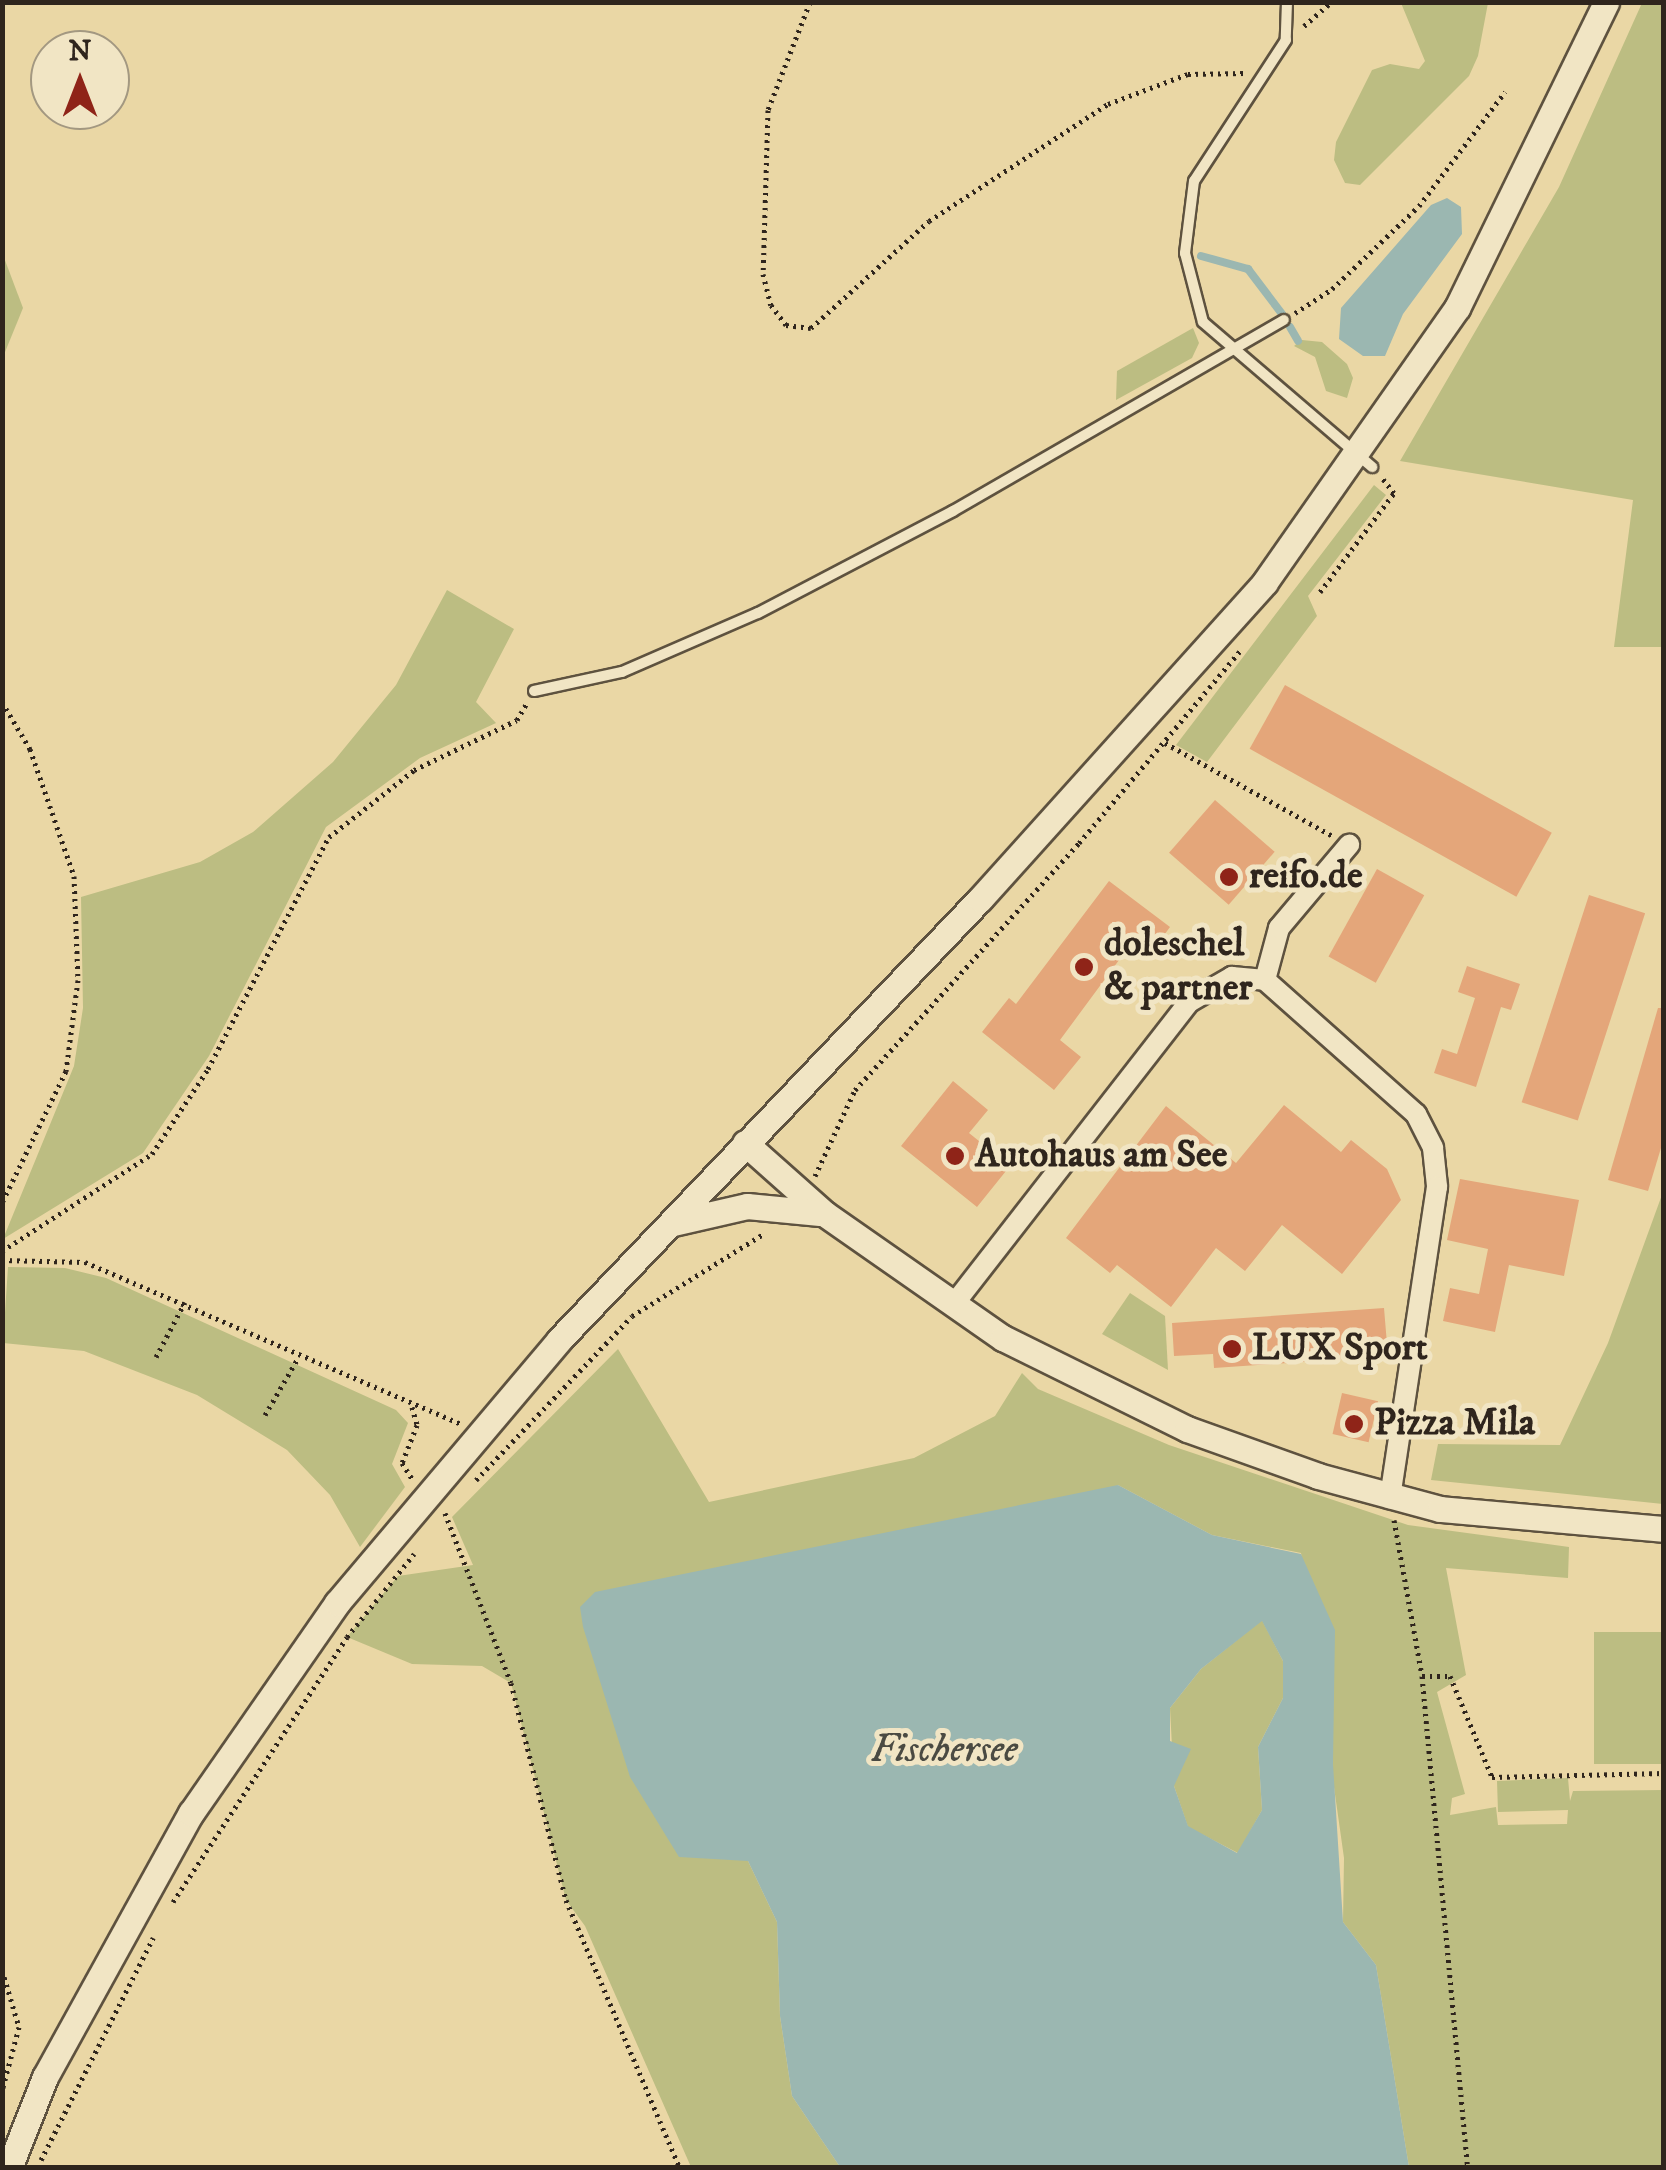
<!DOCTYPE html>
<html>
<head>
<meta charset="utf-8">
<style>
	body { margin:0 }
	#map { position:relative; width:1666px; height:2170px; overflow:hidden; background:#ead7a5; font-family:"IM FELL DW Pica",serif }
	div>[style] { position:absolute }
	.green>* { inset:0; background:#bcbd82; transform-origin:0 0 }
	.water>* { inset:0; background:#9bb7b1 }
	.stream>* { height:8px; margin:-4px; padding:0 4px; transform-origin:4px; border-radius:4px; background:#9bb7b1 }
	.building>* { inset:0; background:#e4a67a; transform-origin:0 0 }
	.path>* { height:5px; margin-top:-2.5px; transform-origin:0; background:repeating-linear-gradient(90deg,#2f251d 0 2.5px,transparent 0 7.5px) }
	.roads { filter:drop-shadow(2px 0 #5e523f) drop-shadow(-2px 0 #5e523f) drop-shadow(0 2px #5e523f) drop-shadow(0 -2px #5e523f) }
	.service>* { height:10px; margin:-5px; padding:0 5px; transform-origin:5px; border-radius:5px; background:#f1e5c4 }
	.minor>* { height:20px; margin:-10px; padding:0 10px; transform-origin:10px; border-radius:10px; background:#f1e5c4 }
	.tertiary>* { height:25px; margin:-12.5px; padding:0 12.5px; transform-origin:12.5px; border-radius:12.5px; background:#f1e5c4 }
	.dots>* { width:28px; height:28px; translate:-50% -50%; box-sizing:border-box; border:5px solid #f1e5c4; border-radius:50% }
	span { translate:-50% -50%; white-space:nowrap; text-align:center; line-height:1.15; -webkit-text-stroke:10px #f1e5c4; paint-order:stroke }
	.poi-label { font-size:38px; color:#2f251d; font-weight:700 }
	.left { translate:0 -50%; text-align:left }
	.water-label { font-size:40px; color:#4a4a42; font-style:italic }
	.frame { position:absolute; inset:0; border:5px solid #2f251d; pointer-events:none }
	.north { position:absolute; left:30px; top:30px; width:100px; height:100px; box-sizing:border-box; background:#f1e5c4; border:2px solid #a39881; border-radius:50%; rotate:0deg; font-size:28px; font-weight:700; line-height:40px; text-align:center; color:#2f251d }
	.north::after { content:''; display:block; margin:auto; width:35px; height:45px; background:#8f2418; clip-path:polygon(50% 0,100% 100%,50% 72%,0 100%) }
</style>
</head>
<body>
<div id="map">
	<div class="green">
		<i style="clip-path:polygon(1401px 3px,1488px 3px,1478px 56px,1469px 76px,1360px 185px,1345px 183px,1334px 160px,1336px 142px,1372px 70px,1390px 64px,1419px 69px,1425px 61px)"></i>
		<i style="clip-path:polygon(1642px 3px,1664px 3px,1663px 647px,1614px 647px,1633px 500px,1400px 461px,1559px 187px)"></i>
		<i style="clip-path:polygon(3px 255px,23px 308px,3px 357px,2px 256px)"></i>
		<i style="clip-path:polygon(1193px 328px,1199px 343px,1192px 358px,1116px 400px,1117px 371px)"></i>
		<i style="clip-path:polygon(1302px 340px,1322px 342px,1347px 364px,1353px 378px,1347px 398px,1326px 391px,1315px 357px,1294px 346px)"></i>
		<i style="clip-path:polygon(1374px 485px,1386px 495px,1308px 596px,1317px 616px,1207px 762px,1176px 745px)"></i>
		<i style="clip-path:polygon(447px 590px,514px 629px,476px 702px,496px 723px,420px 758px,326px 827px,209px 1056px,143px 1153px,3px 1239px,74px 1066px,83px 1008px,81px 897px,200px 862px,253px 832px,333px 762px,396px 685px)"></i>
		<i style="clip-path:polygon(1663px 1192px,1663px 1504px,1431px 1480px,1438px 1444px,1560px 1445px,1608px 1343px)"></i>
		<i style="clip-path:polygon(8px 1267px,65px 1268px,106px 1278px,396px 1410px,408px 1423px,392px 1464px,405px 1487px,360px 1547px,330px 1495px,287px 1450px,197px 1395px,84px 1351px,3px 1343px)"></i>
		<i style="clip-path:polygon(1130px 1293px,1165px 1316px,1168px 1370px,1102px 1334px)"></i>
		<i style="clip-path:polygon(618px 1349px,709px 1502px,914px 1458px,995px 1416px,1022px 1373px,1038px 1389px,1169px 1445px,1408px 1525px,1569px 1547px,1568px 1578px,1446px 1568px,1466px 1675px,1437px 1692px,1465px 1794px,1452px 1798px,1450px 1815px,1496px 1807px,1498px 1825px,1567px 1824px,1568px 1810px,1498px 1812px,1497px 1781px,1568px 1778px,1570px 1801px,1573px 1791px,1663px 1790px,1663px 2167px,1409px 2167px,1376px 1965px,1343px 1922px,1344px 1858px,1301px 1553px,1212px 1535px,1118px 1485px,748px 1861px,777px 1922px,780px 2016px,792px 2096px,840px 2167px,691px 2167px,585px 1926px,566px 1900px,511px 1683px,482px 1666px,412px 1664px,347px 1637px,398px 1576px,473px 1565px,452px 1517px)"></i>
		<i style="clip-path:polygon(1262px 1620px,1283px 1661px,1283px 1698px,1258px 1747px,1262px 1810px,1238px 1853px,1188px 1827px,1174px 1786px,1170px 1708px,1201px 1669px)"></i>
		<i style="left:1663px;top:1632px;width:132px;height:69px;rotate:90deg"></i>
	</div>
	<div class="water">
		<i style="clip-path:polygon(1447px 198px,1461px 207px,1462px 234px,1403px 314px,1385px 356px,1363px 356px,1339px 339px,1341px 308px,1431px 205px)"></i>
		<i style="clip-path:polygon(evenodd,1118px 1485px,1212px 1535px,1301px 1554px,1335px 1630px,1333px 1764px,1343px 1922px,1376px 1965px,1409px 2167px,840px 2167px,792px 2096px,780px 2016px,777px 1922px,748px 1861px,679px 1857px,630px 1777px,583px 1627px,580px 1607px,595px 1592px,1118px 1485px,1262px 1621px,1283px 1661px,1283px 1698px,1258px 1747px,1262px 1810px,1237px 1853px,1188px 1826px,1174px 1786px,1191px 1749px,1170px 1741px,1170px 1708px,1201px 1669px,1262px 1621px)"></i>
	</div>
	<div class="stream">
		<i style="left:1201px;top:256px;width:49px;rotate:15.5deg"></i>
		<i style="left:1248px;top:269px;width:56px;rotate:52.9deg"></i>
		<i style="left:1290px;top:327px;width:16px;rotate:60deg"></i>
	</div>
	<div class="building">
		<i style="left:1285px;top:685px;width:305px;height:73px;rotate:29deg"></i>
		<i style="left:1215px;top:800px;width:79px;height:70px;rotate:41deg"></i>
		<i style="left:1377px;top:869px;width:54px;height:100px;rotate:29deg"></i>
		<i style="clip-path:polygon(1109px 881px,1170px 927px,1156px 946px,1139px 933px,1060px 1040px,1081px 1057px,1054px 1090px,982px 1032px,1009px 998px,1016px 1004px)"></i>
		<i style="left:1589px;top:895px;width:59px;height:218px;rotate:18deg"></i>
		<i style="clip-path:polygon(1467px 966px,1520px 984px,1511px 1010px,1501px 1007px,1476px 1087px,1434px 1073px,1442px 1049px,1457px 1054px,1475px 998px,1458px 992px)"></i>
		<i style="clip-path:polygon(1658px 1008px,1664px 1008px,1664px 1138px,1648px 1191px,1608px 1180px)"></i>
		<i style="clip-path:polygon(953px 1081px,988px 1110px,969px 1133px,1010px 1166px,977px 1207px,901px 1146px)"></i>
		<i style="clip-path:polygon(1284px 1105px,1341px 1152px,1351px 1140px,1387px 1169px,1401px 1200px,1342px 1274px,1282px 1225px,1245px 1271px,1216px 1248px,1171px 1307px,1117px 1265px,1110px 1273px,1066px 1238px,1166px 1106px,1236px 1163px)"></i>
		<i style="clip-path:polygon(1460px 1179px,1579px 1200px,1564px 1276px,1509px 1265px,1495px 1332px,1443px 1321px,1450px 1288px,1479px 1294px,1488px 1249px,1447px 1240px)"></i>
		<i style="clip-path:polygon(1384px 1308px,1388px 1356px,1214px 1368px,1213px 1354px,1174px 1356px,1172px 1323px)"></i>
		<i style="left:1342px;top:1393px;width:37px;height:42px;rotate:13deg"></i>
	</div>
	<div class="path">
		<i style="left:810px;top:2px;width:116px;rotate:111.3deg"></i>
		<i style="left:768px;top:110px;width:164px;rotate:91.7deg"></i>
		<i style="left:763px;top:274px;width:32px;rotate:76deg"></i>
		<i style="left:771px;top:305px;width:25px;rotate:53deg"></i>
		<i style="left:786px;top:325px;width:25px;rotate:7deg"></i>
		<i style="left:811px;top:328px;width:159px;rotate:-42.2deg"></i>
		<i style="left:929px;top:221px;width:214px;rotate:-33.2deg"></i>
		<i style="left:1108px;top:104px;width:85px;rotate:-20.6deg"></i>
		<i style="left:1188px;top:74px;width:57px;rotate:-1deg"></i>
		<i style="left:1304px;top:26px;width:37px;rotate:-41deg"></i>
		<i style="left:1295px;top:313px;width:44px;rotate:-33deg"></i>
		<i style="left:1332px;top:289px;width:120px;rotate:-43.7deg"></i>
		<i style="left:1419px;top:206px;width:143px;rotate:-53deg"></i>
		<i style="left:1320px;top:592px;width:124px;rotate:-53.2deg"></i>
		<i style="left:1394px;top:493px;width:18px;rotate:-128deg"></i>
		<i style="left:2px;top:702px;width:55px;rotate:59.2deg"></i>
		<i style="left:30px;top:749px;width:134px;rotate:70.9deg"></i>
		<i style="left:74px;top:876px;width:104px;rotate:87.8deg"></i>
		<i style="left:78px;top:980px;width:92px;rotate:97.5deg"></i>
		<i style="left:66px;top:1071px;width:147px;rotate:115.9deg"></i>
		<i style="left:1165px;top:743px;width:192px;rotate:29deg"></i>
		<i style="left:815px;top:1176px;width:95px;rotate:-65.1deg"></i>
		<i style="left:855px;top:1090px;width:333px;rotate:-47.8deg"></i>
		<i style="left:1079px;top:843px;width:251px;rotate:-50deg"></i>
		<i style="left:2px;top:1251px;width:179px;rotate:-32.9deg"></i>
		<i style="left:152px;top:1154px;width:102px;rotate:-56.6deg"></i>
		<i style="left:208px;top:1069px;width:262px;rotate:-62.5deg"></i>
		<i style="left:329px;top:837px;width:108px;rotate:-38.2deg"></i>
		<i style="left:414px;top:770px;width:114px;rotate:-25.9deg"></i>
		<i style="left:517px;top:720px;width:20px;rotate:-60deg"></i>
		<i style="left:2px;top:1260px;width:83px;rotate:1.4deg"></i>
		<i style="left:85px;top:1262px;width:409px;rotate:23.3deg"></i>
		<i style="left:156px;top:1357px;width:62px;rotate:-62.2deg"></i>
		<i style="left:412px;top:1407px;width:19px;rotate:74deg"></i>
		<i style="left:417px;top:1425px;width:41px;rotate:111.5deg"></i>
		<i style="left:402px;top:1463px;width:20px;rotate:57deg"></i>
		<i style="left:265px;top:1415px;width:66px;rotate:-59.9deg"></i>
		<i style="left:476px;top:1480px;width:226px;rotate:-46.4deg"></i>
		<i style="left:632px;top:1316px;width:157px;rotate:-32deg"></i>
		<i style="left:445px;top:1513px;width:182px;rotate:68.8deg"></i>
		<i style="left:511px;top:1683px;width:224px;rotate:75.8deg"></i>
		<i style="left:566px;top:1900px;width:291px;rotate:67deg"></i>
		<i style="left:1394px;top:1520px;width:158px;rotate:79.8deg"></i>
		<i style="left:1422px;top:1676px;width:494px;rotate:84.7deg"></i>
		<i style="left:1422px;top:1676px;width:28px"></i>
		<i style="left:1450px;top:1676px;width:109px;rotate:67.4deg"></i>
		<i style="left:1492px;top:1777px;width:172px;rotate:-1.3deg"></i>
		<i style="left:173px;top:1902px;width:317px;rotate:-56.7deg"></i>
		<i style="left:347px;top:1637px;width:107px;rotate:-51.1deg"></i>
		<i style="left:2px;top:1970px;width:59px;rotate:73.4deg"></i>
		<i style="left:19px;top:2027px;width:66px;rotate:104.9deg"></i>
		<i style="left:41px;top:2160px;width:249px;rotate:-63.2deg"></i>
	</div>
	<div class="roads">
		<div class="service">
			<i style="left:1287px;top:2px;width:38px;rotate:92deg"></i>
			<i style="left:1286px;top:40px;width:168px;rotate:123.1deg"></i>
			<i style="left:1194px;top:181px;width:73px;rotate:97.1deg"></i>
			<i style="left:1185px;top:253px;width:71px;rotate:75.4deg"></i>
			<i style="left:1203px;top:322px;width:223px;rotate:40.6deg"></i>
			<i style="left:534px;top:691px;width:90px;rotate:-12.2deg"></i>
			<i style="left:622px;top:672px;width:148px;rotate:-23.5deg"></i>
			<i style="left:758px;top:613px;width:220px;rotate:-27.6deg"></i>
			<i style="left:953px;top:511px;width:382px;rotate:-30deg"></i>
		</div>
		<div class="minor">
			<i style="left:1265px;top:980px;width:54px;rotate:-74.9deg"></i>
			<i style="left:1279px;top:928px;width:109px;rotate:-49.9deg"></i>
			<i style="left:954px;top:1304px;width:383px;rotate:-52.1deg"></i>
			<i style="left:1189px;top:1002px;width:50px;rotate:-30.2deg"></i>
			<i style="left:1232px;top:977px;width:33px;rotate:5deg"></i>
			<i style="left:1265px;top:980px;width:202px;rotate:41.6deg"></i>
			<i style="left:1416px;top:1114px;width:38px;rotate:63deg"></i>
			<i style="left:1433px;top:1148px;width:39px;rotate:84deg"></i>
			<i style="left:1437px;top:1187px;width:315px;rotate:98.6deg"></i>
		</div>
		<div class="tertiary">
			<i style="left:745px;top:1143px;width:107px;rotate:41.6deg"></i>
			<i style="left:825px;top:1214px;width:217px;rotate:34.9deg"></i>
			<i style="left:1003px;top:1338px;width:205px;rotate:26.3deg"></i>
			<i style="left:1187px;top:1429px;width:139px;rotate:19.7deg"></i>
			<i style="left:1318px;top:1476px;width:126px;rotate:15.1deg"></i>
			<i style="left:1440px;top:1509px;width:225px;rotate:5.1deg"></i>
			<i style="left:673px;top:1223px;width:76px;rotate:-12.9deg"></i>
			<i style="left:747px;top:1206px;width:73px;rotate:5.5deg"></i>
			<i style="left:9px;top:2168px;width:98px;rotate:-68.4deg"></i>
			<i style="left:45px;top:2077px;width:302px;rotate:-61.1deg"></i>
			<i style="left:191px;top:1813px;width:256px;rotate:-55.2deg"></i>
			<i style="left:337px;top:1603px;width:344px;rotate:-49.8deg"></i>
			<i style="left:559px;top:1340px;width:610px;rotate:-46.33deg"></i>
			<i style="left:980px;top:899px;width:426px;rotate:-48deg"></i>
			<i style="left:1265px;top:582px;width:335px;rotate:-55deg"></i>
			<i style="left:1457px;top:308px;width:340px;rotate:-64deg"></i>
		</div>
	</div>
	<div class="dots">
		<i style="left:1229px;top:877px;background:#8f2418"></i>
		<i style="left:1084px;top:967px;background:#8f2418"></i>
		<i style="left:955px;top:1156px;background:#8f2418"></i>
		<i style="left:1232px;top:1349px;background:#8f2418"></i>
		<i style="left:1354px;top:1424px;background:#8f2418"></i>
	</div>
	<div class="poi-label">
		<span class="left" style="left:1249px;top:877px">reifo.de</span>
		<span class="left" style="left:1104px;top:967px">doleschel<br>&amp; partner</span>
		<span class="left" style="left:975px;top:1156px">Autohaus am See</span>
		<span class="left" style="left:1252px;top:1349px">LUX Sport</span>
		<span class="left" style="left:1374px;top:1424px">Pizza Mila</span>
	</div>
	<div class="water-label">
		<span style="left:944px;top:1750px">Fischersee</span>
	</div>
	<div class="frame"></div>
	<div class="north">N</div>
</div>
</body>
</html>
